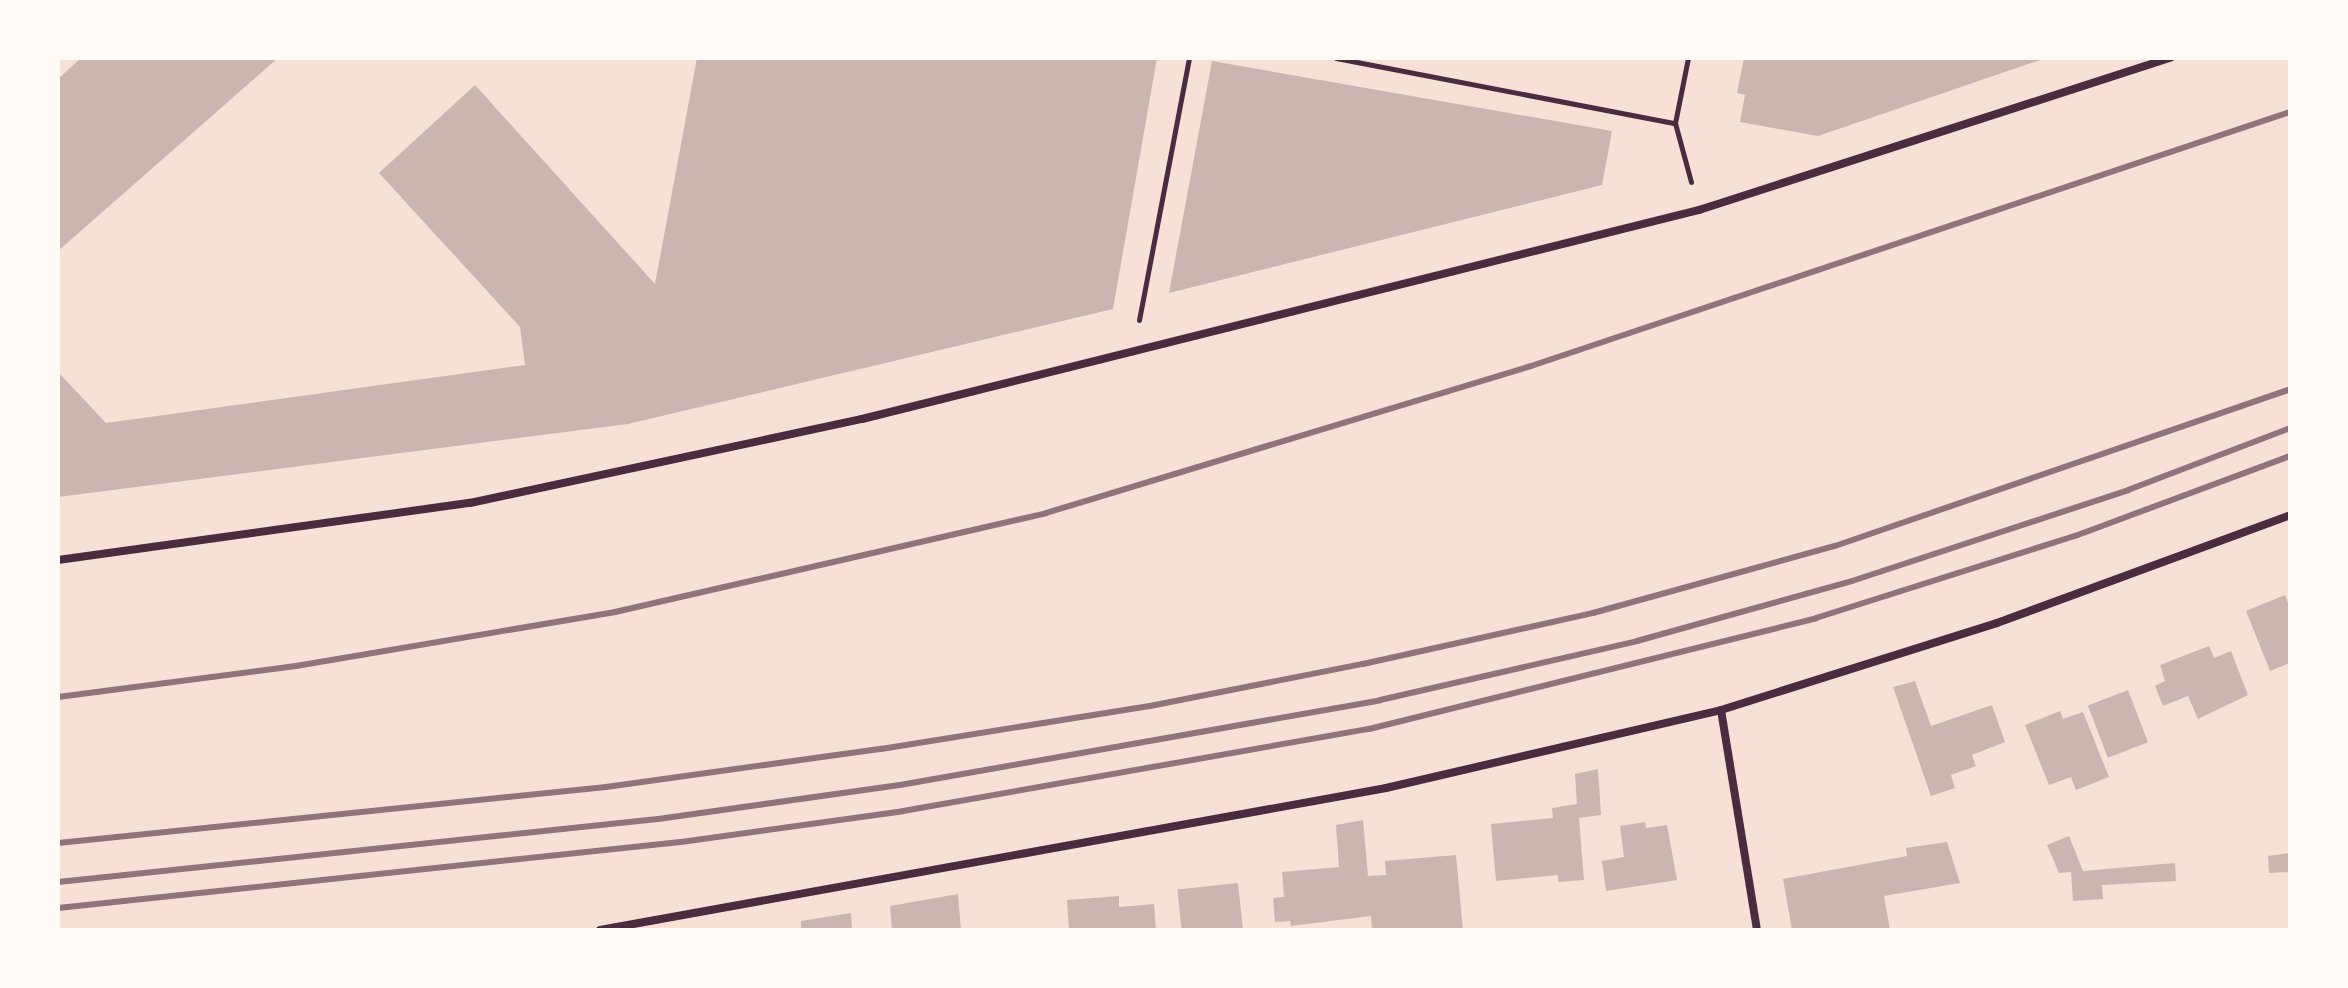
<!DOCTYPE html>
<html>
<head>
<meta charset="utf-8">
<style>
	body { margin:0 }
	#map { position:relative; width:2348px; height:988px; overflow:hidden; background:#f7e1d7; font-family:Signika,sans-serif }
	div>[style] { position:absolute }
	.building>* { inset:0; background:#ccb4b1; transform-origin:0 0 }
	.path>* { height:5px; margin:-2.5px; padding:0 2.5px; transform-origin:2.5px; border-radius:2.5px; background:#4a2c40 }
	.minor>* { height:8px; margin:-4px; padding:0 4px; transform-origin:4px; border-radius:4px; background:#4a2c40 }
	.rail>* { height:6px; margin:-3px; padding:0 3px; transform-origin:3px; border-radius:3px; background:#8f747c }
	span { translate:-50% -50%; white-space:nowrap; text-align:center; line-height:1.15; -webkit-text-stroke:6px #fffaf5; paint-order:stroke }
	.frame { position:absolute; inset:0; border:60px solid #fffaf5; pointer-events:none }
</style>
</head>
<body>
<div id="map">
	<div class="building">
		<i style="clip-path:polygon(81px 58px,278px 58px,58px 251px,58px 79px)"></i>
		<i style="clip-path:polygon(697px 58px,1157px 58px,1113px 309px,628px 424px,58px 497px,58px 372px,106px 423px,525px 365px,520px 327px,379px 173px,475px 85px,655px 284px)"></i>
		<i style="clip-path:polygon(1744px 58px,2046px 58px,1818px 136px,1740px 122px,1745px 95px,1737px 93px)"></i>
		<i style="clip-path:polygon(1212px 61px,1612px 131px,1602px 185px,1169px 293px)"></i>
		<i style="clip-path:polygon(2285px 595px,2290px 608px,2290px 663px,2270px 671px,2246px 611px)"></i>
		<i style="clip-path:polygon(2209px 646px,2214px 658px,2231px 651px,2248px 695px,2198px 719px,2188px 696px,2163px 706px,2155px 686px,2165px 681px,2160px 665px)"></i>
		<i style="clip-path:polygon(1915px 681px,1931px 726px,1992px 705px,2005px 742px,1972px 755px,1976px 766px,1951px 775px,1955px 788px,1931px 796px,1893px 687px)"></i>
		<i style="left:2128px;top:690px;width:56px;height:43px;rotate:69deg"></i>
		<i style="clip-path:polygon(2060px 711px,2063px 719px,2083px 712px,2109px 777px,2076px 790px,2071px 777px,2049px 785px,2025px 725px)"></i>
		<i style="clip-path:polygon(1598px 769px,1601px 815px,1579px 818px,1584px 880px,1558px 882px,1558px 875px,1496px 881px,1491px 824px,1553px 818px,1552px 808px,1577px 804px,1575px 774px)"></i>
		<i style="clip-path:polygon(1363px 820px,1368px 876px,1386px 875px,1385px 861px,1456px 855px,1463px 930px,1372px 930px,1371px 916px,1291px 926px,1290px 921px,1275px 922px,1273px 898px,1284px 897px,1282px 872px,1339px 867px,1336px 825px)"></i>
		<i style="clip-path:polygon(1645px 822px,1646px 828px,1667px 825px,1677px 880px,1606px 891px,1602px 861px,1624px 857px,1620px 826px)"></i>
		<i style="clip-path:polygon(2069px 836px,2083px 871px,2175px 863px,2176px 881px,2102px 885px,2103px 899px,2073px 901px,2071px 872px,2059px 873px,2047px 845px)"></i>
		<i style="clip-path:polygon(1947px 842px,1960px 883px,1884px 896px,1890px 930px,1792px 930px,1783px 879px,1907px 856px,1906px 848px)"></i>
		<i style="clip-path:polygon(2290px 853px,2290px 872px,2269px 873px,2268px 856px)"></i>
		<i style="left:1238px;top:883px;width:47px;height:61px;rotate:84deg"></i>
		<i style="clip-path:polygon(958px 894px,961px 930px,892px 930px,890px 906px)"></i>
		<i style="clip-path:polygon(1119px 896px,1119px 907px,1154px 904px,1156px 930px,1069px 930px,1067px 900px)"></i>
		<i style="clip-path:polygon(851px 913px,852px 930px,801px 930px,801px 921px)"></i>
	</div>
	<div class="path">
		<i style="left:1336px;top:58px;width:345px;rotate:10.9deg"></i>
		<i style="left:1675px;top:123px;width:61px;rotate:74.8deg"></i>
		<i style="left:1675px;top:123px;width:66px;rotate:-78.7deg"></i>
		<i style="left:1139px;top:320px;width:267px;rotate:-79.2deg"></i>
	</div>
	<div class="minor">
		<i style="left:58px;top:560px;width:416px;rotate:-7.9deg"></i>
		<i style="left:470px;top:503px;width:401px;rotate:-12.1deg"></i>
		<i style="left:862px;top:419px;width:863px;rotate:-14.02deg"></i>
		<i style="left:1699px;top:210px;width:496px;rotate:-17.9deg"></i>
		<i style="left:1721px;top:710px;width:223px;rotate:80.7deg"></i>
		<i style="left:600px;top:930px;width:799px;rotate:-10.24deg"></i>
		<i style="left:1386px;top:788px;width:344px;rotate:-13.1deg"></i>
		<i style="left:1721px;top:710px;width:289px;rotate:-17.5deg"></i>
		<i style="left:1997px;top:623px;width:312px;rotate:-20.2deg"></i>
	</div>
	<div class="rail">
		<i style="left:58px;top:697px;width:240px;rotate:-7.4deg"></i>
		<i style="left:296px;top:666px;width:324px;rotate:-9.6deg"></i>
		<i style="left:615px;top:612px;width:442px;rotate:-12.9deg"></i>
		<i style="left:1046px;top:513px;width:507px;rotate:-16.86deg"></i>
		<i style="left:1531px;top:366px;width:800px;rotate:-18.5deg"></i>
		<i style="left:58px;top:843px;width:551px;rotate:-5.83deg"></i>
		<i style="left:606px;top:787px;width:278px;rotate:-7.9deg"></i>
		<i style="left:881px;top:749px;width:272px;rotate:-9.1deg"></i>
		<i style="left:1150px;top:706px;width:217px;rotate:-11.2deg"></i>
		<i style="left:1363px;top:664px;width:236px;rotate:-12.5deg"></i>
		<i style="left:1593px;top:613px;width:251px;rotate:-15.5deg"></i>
		<i style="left:1835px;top:546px;width:481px;rotate:-19deg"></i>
		<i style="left:58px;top:882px;width:603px;rotate:-5.99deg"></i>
		<i style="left:658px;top:819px;width:244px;rotate:-8deg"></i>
		<i style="left:900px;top:785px;width:487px;rotate:-10deg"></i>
		<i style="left:1380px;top:700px;width:264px;rotate:-12.9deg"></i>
		<i style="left:1637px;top:641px;width:223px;rotate:-15.6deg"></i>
		<i style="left:1852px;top:581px;width:291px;rotate:-18.2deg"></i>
		<i style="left:2128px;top:490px;width:173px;rotate:-20.9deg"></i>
		<i style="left:58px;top:908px;width:626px;rotate:-6.05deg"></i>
		<i style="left:681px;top:842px;width:224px;rotate:-7.9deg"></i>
		<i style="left:903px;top:811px;width:473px;rotate:-10deg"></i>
		<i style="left:1369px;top:729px;width:461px;rotate:-13.9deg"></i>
		<i style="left:1816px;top:618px;width:272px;rotate:-17.6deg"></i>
		<i style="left:2075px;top:536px;width:229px;rotate:-20.4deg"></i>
	</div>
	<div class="frame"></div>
</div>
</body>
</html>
